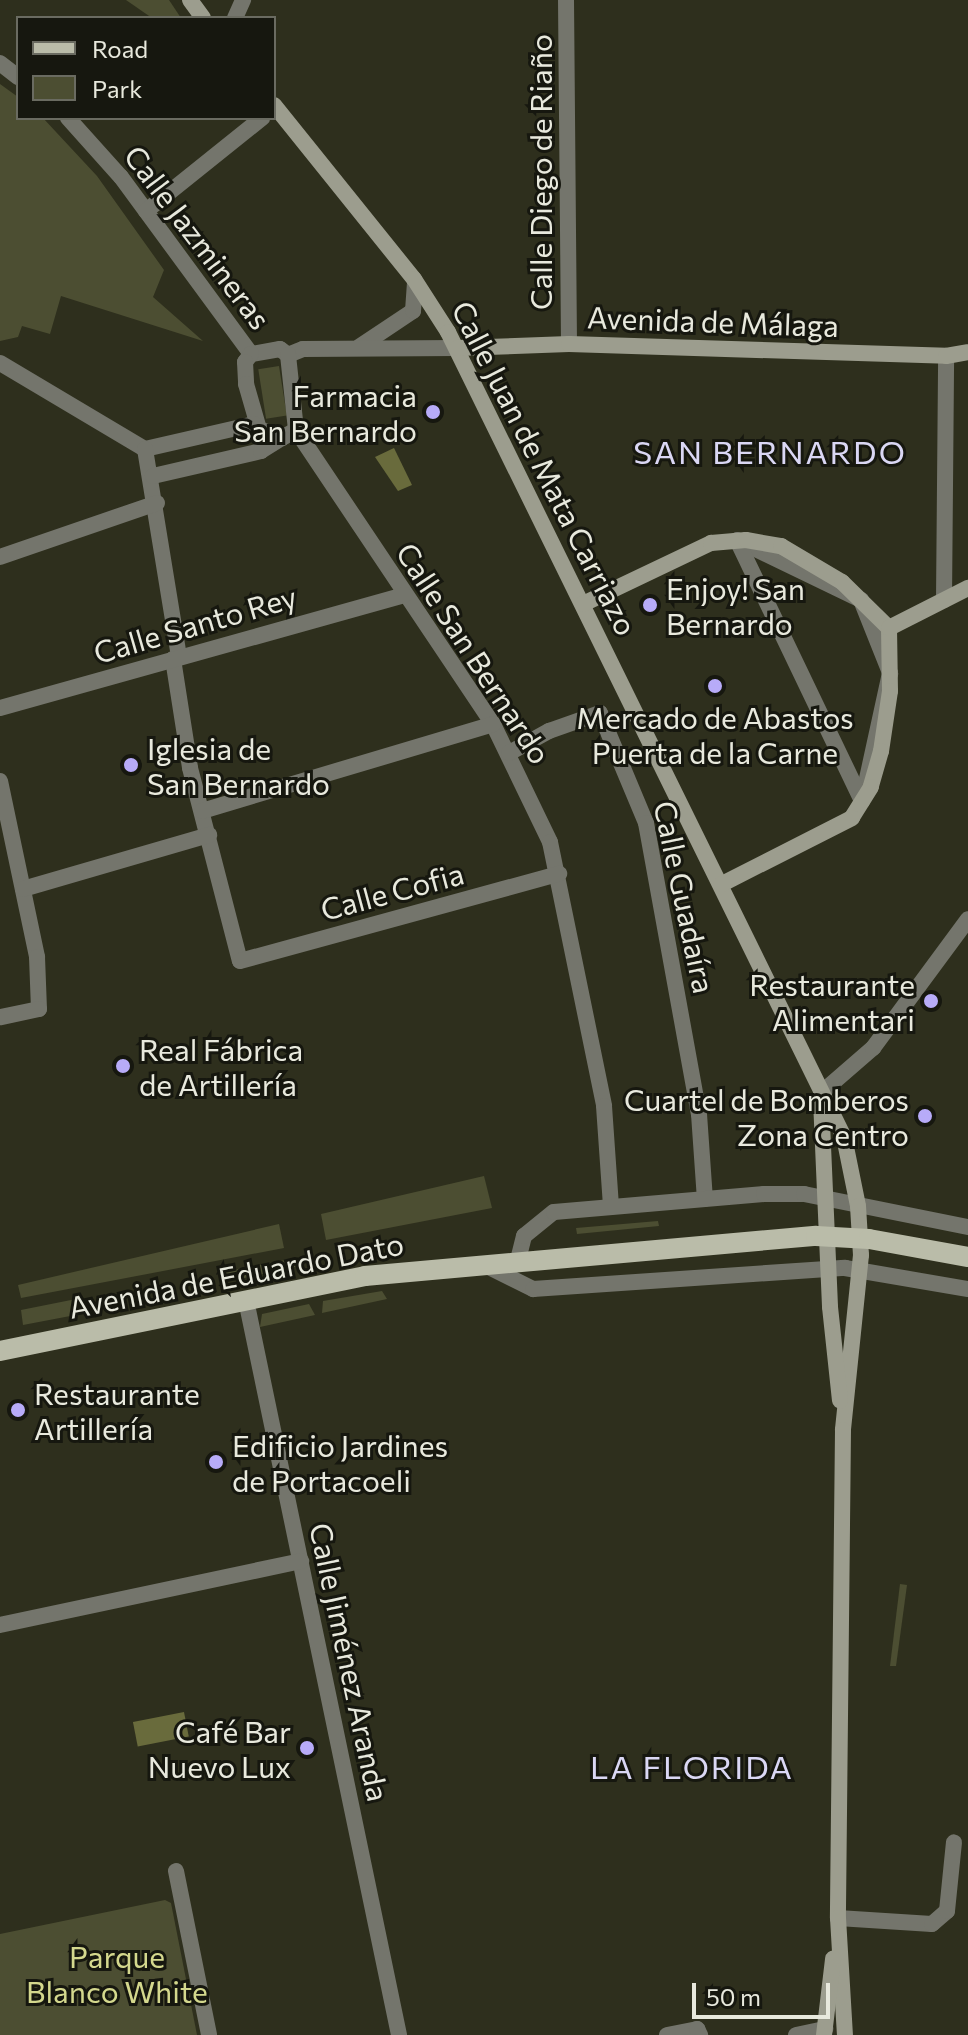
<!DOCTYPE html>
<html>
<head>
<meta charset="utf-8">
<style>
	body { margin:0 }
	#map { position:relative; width:968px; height:2035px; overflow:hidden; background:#2e2f1d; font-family:Commissioner,sans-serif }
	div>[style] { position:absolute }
	.green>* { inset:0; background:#4c4e32; transform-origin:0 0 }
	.water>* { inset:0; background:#696b3c; transform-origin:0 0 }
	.street>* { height:16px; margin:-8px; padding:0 8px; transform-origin:8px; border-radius:8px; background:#74756c }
	.secondary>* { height:16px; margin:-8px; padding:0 8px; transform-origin:8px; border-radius:8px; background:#9c9d8e }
	.primary>* { height:20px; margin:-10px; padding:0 10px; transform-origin:10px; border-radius:10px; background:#babca9 }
	.primary-bridge>* { height:20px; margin:-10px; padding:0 10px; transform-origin:10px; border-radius:10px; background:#babca9 }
	.dots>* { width:22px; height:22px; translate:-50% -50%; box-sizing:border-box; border:4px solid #16170f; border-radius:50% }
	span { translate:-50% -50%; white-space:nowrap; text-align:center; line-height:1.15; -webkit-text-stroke:6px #16170f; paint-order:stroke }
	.street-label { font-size:30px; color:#e8e9dd }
	.poi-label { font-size:30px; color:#e8e9dd }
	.right { translate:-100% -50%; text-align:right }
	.left { translate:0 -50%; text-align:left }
	.park-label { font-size:30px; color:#d4d88d }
	.neighbourhood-label { font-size:32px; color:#dad7f4; letter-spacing:2px }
	.legend { position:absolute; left:16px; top:16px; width:260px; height:104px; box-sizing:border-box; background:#16170f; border:2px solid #6a6b61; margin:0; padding:10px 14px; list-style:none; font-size:24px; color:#e8e9dd }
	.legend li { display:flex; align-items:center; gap:16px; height:40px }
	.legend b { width:40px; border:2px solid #6a6b61 }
	.scale { position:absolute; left:692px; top:1983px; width:138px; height:36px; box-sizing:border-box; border:4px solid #e8e9dd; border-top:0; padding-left:10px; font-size:24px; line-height:28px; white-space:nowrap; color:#e8e9dd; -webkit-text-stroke:6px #16170f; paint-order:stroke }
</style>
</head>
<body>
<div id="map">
	<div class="green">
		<i style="clip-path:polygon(126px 0,169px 0,181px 18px,152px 18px)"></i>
		<i style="clip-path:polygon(0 84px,18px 97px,18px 118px,43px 118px,97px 176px,164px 270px,153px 297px,203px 341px,61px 296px,50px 334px,22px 326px,18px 337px,0 341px)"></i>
		<i style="left:279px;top:366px;width:50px;height:21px;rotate:81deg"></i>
		<i style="clip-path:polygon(484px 1176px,492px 1208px,326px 1240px,321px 1214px)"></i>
		<i style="clip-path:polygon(658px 1221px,659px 1226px,577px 1234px,576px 1228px)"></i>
		<i style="clip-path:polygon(279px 1224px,284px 1248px,21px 1298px,18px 1285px)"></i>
		<i style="clip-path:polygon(296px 1258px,295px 1267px,235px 1280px,222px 1272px)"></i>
		<i style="clip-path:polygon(382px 1291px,387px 1299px,322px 1313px,323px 1301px)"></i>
		<i style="clip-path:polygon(81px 1298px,76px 1305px,86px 1313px,23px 1325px,21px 1310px)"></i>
		<i style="clip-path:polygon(309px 1304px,315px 1315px,260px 1327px,262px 1314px)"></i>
		<i style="clip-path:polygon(900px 1584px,907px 1585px,896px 1666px,890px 1666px)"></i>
		<i style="clip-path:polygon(165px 1900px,171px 1903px,197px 2035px,0 2035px,0 1934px)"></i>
	</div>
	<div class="water">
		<i style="clip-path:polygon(394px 448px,412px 485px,398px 491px,375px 457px)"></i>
		<i style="left:184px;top:1712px;width:25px;height:52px;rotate:79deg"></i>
	</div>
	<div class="street">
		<i style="left:566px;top:0;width:344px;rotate:89.5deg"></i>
		<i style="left:235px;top:18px;width:20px;rotate:-66deg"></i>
		<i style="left:0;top:63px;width:23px;rotate:38deg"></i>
		<i style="left:68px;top:118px;width:79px;rotate:48.1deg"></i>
		<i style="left:121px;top:177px;width:220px;rotate:53.7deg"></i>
		<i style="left:146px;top:211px;width:149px;rotate:-38.7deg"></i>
		<i style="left:359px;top:347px;width:65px;rotate:-33.7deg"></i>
		<i style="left:413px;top:311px;width:30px;rotate:-86deg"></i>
		<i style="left:288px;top:355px;width:16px;rotate:-22deg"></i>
		<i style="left:303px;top:349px;width:154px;rotate:-0.4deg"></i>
		<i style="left:288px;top:355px;width:10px;rotate:-143deg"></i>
		<i style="left:280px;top:349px;width:29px;rotate:170deg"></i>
		<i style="left:251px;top:354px;width:10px;rotate:127deg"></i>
		<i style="left:245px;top:362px;width:22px;rotate:87deg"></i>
		<i style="left:246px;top:384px;width:47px;rotate:73.9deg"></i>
		<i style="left:259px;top:429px;width:25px;rotate:21deg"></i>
		<i style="left:282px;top:438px;width:16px;rotate:-30deg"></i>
		<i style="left:288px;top:355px;width:75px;rotate:83.9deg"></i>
		<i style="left:0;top:363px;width:169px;rotate:30.7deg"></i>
		<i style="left:145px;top:449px;width:112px;rotate:-12.9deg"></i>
		<i style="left:296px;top:430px;width:354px;rotate:56.2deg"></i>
		<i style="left:493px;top:724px;width:131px;rotate:64.2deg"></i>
		<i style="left:550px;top:842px;width:269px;rotate:78.4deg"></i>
		<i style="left:604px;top:1106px;width:101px;rotate:86deg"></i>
		<i style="left:145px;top:449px;width:211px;rotate:80.7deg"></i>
		<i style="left:153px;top:476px;width:111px;rotate:-13deg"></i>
		<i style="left:261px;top:451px;width:25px;rotate:-32deg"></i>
		<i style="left:737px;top:540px;width:138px;rotate:25.8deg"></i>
		<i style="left:861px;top:600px;width:79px;rotate:68.3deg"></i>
		<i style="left:890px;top:673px;width:131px;rotate:102.3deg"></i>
		<i style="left:862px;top:801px;width:289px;rotate:-115.6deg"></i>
		<i style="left:0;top:557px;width:166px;rotate:-19deg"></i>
		<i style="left:944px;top:600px;width:244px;rotate:-89.5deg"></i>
		<i style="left:173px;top:659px;width:110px;rotate:81.1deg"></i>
		<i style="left:190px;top:768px;width:199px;rotate:75.5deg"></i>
		<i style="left:240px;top:961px;width:331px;rotate:-15.3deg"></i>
		<i style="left:0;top:708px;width:420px;rotate:-15.6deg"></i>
		<i style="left:509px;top:753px;width:46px;rotate:-28.8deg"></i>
		<i style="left:549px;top:731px;width:54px;rotate:-19.4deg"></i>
		<i style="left:600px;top:713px;width:119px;rotate:67.3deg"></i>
		<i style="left:646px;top:823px;width:296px;rotate:79.7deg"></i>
		<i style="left:699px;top:1114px;width:85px;rotate:86deg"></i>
		<i style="left:0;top:781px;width:180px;rotate:78.1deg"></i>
		<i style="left:37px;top:957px;width:52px;rotate:87.8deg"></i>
		<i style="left:39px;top:1009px;width:40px;rotate:168deg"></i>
		<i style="left:202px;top:811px;width:304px;rotate:-16.6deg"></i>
		<i style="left:23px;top:889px;width:194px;rotate:-16.2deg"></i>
		<i style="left:821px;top:1093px;width:69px;rotate:-40.9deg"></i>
		<i style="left:873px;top:1048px;width:160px;rotate:-53.6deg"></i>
		<i style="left:518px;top:1260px;width:25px;rotate:-76deg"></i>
		<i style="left:524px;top:1236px;width:38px;rotate:-39deg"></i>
		<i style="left:554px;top:1212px;width:211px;rotate:-4.9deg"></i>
		<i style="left:764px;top:1194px;width:40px"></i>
		<i style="left:804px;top:1194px;width:167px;rotate:11.4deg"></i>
		<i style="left:485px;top:1265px;width:54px;rotate:26.6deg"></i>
		<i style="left:533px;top:1289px;width:313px;rotate:-3.9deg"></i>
		<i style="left:845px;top:1268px;width:125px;rotate:9.7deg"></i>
		<i style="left:246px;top:1300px;width:751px;rotate:78.24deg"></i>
		<i style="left:0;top:1625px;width:308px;rotate:-12deg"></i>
		<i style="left:176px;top:1871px;width:167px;rotate:78.6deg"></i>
		<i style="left:838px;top:1918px;width:94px;rotate:3.7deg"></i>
		<i style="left:932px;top:1924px;width:20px;rotate:-41deg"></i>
		<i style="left:947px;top:1911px;width:69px;rotate:-84.2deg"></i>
		<i style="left:667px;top:2035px;width:31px;rotate:-11deg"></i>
		<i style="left:697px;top:2029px;width:7px;rotate:63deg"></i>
		<i style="left:796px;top:2035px;width:30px;rotate:-12deg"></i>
	</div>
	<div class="secondary">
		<i style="left:190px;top:0;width:22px;rotate:54deg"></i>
		<i style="left:274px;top:105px;width:223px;rotate:51.2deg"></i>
		<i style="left:414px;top:279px;width:63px;rotate:57.3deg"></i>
		<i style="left:448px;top:332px;width:897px;rotate:63.81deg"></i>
		<i style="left:844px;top:1137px;width:70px;rotate:78.5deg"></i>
		<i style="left:858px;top:1206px;width:49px;rotate:86.5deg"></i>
		<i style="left:861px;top:1255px;width:176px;rotate:95.9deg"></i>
		<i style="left:843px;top:1430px;width:488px;rotate:90.6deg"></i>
		<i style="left:838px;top:1918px;width:117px;rotate:86.6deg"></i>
		<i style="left:457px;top:348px;width:112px;rotate:-2deg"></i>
		<i style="left:569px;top:344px;width:377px;rotate:1.8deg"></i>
		<i style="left:946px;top:356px;width:22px;rotate:-10deg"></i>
		<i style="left:583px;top:604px;width:142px;rotate:-25.5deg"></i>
		<i style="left:711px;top:543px;width:35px;rotate:-5deg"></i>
		<i style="left:746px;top:540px;width:36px;rotate:10deg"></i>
		<i style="left:781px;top:546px;width:71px;rotate:30.5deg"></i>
		<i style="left:842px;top:582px;width:66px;rotate:44.4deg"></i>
		<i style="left:889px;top:628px;width:63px;rotate:89.1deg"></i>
		<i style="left:890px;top:691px;width:61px;rotate:98.5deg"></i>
		<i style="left:881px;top:751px;width:37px;rotate:106deg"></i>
		<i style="left:871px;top:787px;width:36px;rotate:122deg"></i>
		<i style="left:852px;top:818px;width:146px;rotate:153.1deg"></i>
		<i style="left:889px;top:628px;width:89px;rotate:-26.9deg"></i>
		<i style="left:821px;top:1100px;width:207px;rotate:87.5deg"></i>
		<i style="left:830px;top:1307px;width:94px;rotate:83.9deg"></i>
		<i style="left:824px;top:2035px;width:77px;rotate:-83.2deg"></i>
	</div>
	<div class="primary">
		<i style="left:0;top:1351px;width:373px;rotate:-11.6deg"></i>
		<i style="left:365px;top:1276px;width:453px;rotate:-5.1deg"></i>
	</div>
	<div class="primary-bridge">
		<i style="left:816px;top:1236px;width:53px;rotate:3.2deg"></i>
		<i style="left:869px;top:1239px;width:101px;rotate:10.3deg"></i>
	</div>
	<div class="dots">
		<i style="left:433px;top:412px;background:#b7abf8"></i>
		<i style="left:650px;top:605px;background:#b7abf8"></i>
		<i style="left:715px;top:686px;background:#b7abf8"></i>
		<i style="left:131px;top:765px;background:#b7abf8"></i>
		<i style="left:931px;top:1001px;background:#b7abf8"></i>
		<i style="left:123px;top:1066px;background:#b7abf8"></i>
		<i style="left:925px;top:1116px;background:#b7abf8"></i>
		<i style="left:18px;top:1410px;background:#b7abf8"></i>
		<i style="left:216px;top:1462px;background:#b7abf8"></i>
		<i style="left:307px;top:1748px;background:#b7abf8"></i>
	</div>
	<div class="street-label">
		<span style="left:540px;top:172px;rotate:-90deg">Calle Diego de Riaño</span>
		<span style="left:198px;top:237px;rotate:53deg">Calle Jazmineras</span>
		<span style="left:713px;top:321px;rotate:2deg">Avenida de Málaga</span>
		<span style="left:545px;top:468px;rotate:63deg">Calle Juan de Mata Carriazo</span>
		<span style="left:195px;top:624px;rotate:-16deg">Calle Santo Rey</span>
		<span style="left:474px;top:653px;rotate:57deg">Calle San Bernardo</span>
		<span style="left:392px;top:891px;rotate:-15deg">Calle Cofia</span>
		<span style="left:685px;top:897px;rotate:78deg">Calle Guadaíra</span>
		<span style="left:236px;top:1275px;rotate:-11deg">Avenida de Eduardo Dato</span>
		<span style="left:350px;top:1662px;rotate:78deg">Calle Jiménez Aranda</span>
	</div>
	<div class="poi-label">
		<span class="right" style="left:417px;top:412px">Farmacia<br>San Bernardo</span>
		<span class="left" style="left:666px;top:605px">Enjoy! San<br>Bernardo</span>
		<span style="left:715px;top:734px">Mercado de Abastos<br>Puerta de la Carne</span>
		<span class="left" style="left:147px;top:765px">Iglesia de<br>San Bernardo</span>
		<span class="right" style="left:915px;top:1001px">Restaurante<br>Alimentari</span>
		<span class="left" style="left:139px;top:1066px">Real Fábrica<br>de Artillería</span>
		<span class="right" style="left:909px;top:1116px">Cuartel de Bomberos<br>Zona Centro</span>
		<span class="left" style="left:34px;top:1410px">Restaurante<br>Artillería</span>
		<span class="left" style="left:232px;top:1462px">Edificio Jardines<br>de Portacoeli</span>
		<span class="right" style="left:291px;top:1748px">Café Bar<br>Nuevo Lux</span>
	</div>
	<div class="park-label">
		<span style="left:117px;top:1973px">Parque<br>Blanco White</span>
	</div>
	<div class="neighbourhood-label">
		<span style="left:770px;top:451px">SAN BERNARDO</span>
		<span style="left:692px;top:1766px">LA FLORIDA</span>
	</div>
	<ul class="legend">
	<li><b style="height:10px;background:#babca9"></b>Road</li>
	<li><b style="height:22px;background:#4c4e32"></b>Park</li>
	</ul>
	<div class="scale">50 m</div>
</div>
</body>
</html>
